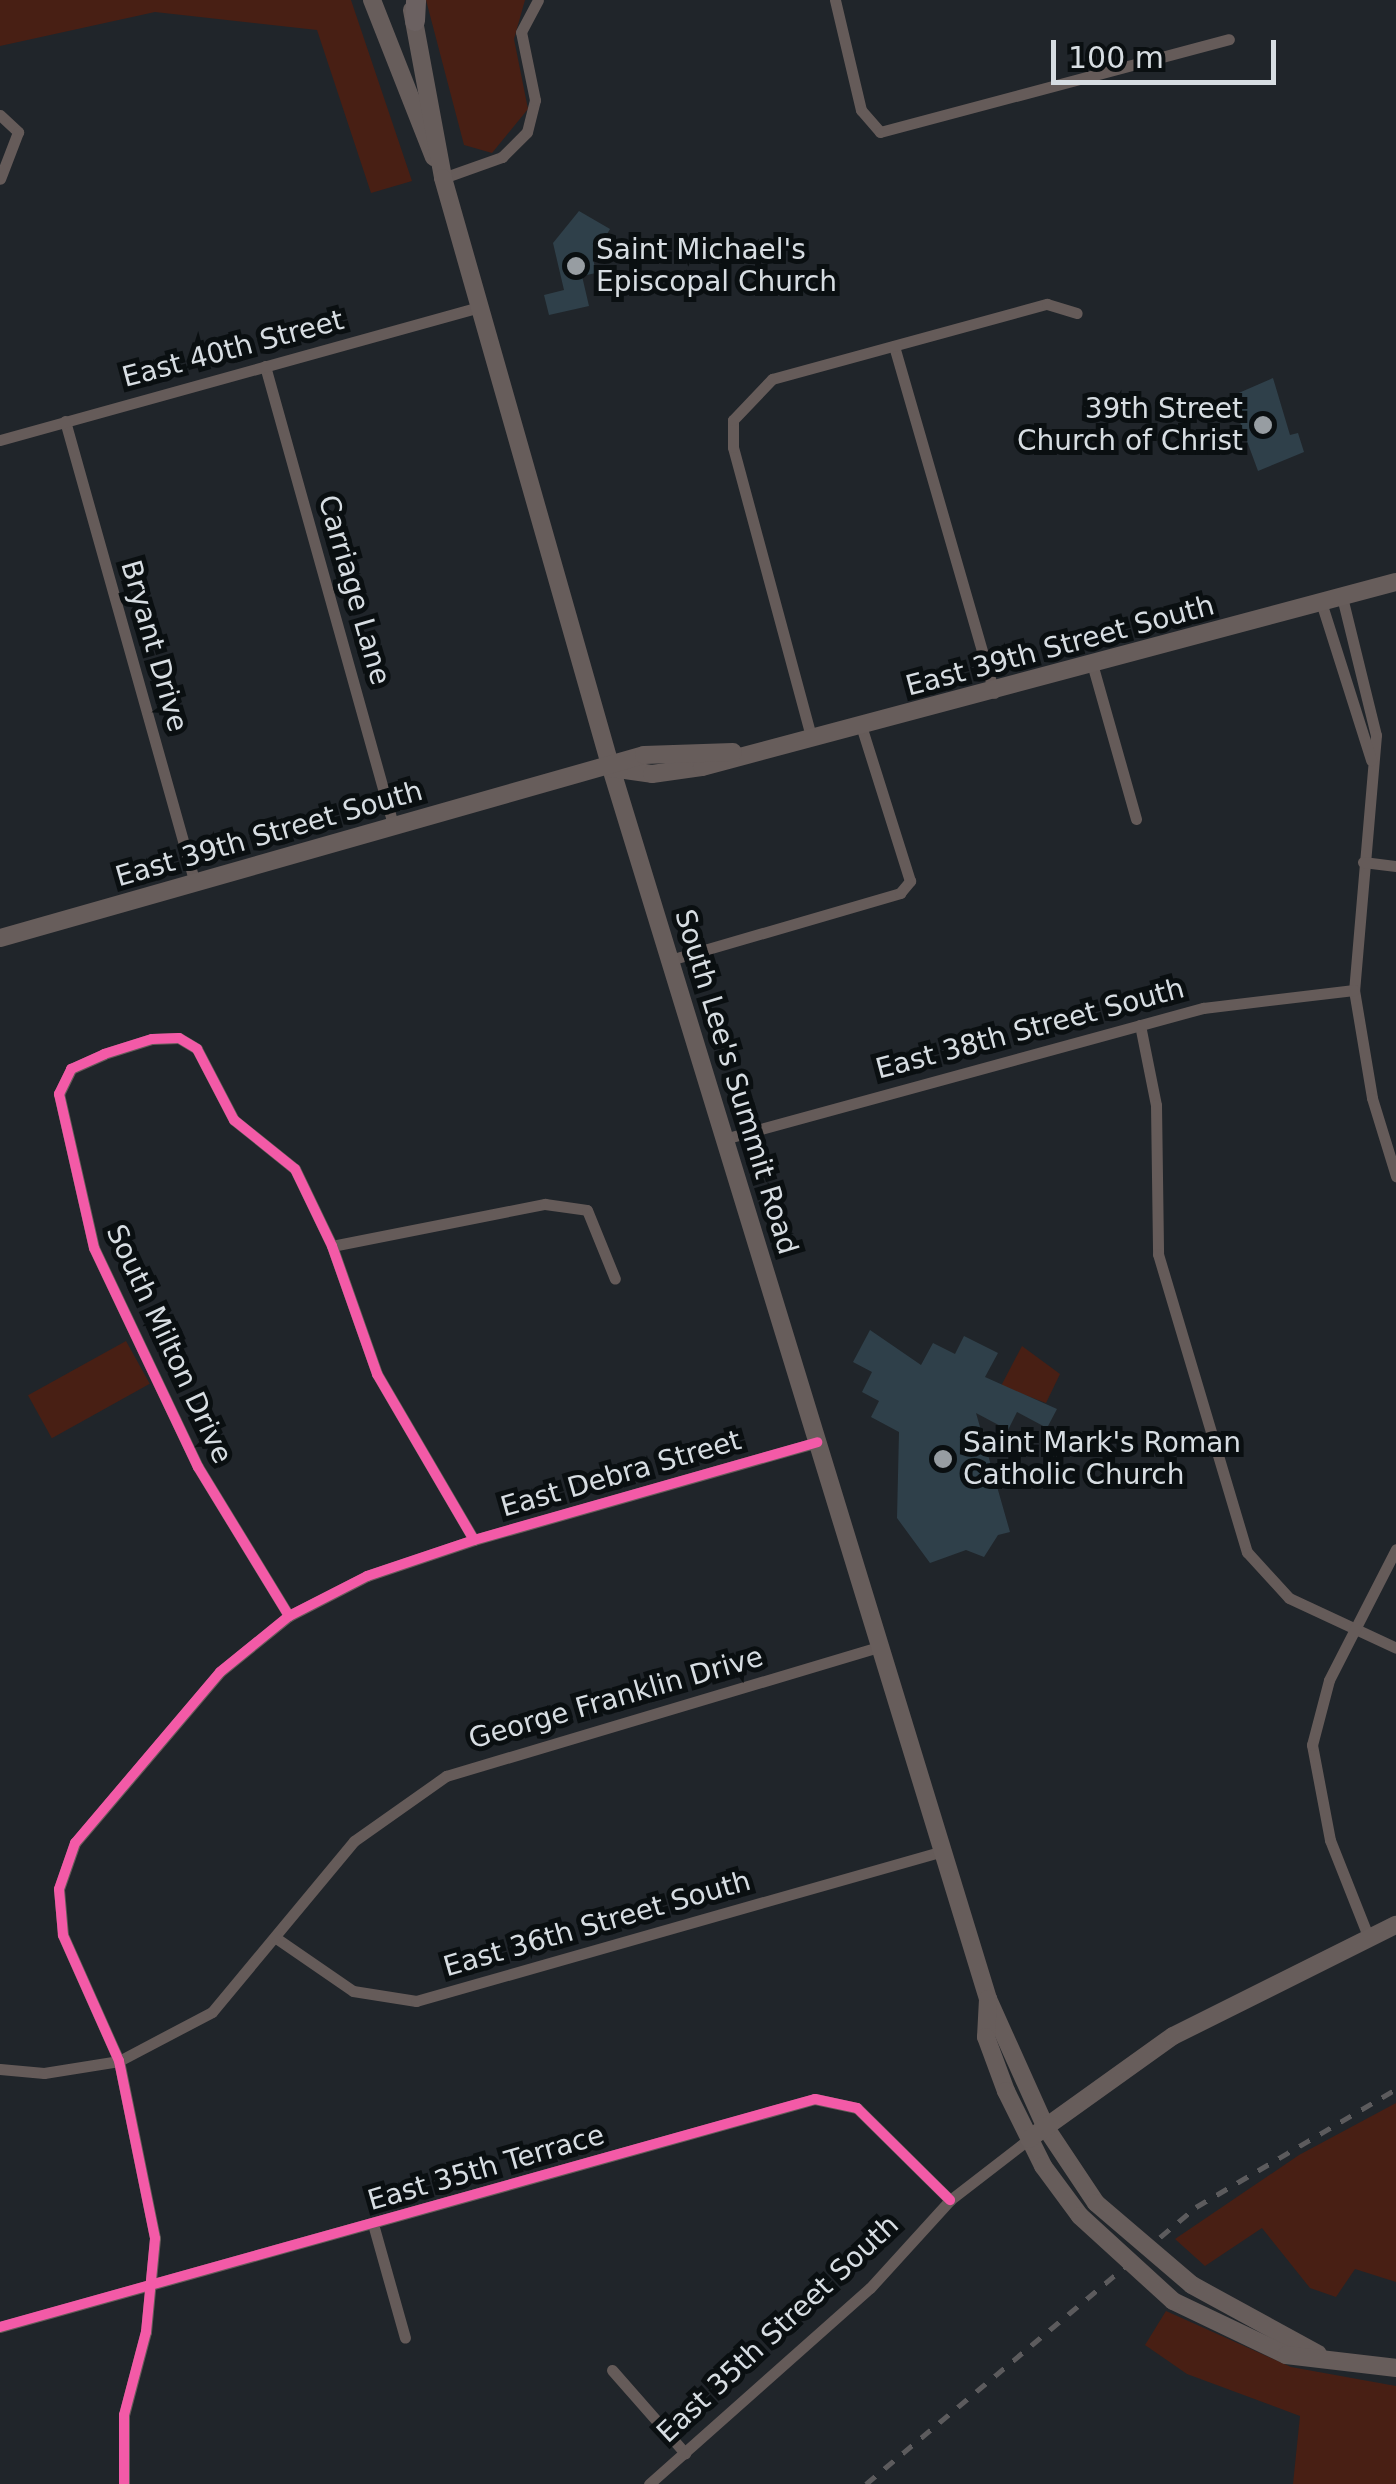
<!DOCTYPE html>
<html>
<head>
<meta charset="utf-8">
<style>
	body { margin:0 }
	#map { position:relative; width:1396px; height:2484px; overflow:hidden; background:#20252a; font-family:"DejaVu Sans",sans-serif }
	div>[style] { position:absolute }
	.green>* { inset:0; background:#481f14; transform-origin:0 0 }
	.building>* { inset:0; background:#2f404a }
	.street>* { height:11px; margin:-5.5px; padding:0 5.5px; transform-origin:5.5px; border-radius:5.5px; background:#655b59 }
	.secondary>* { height:18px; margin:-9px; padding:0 9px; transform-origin:9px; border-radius:9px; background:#675d5b }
	.highway>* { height:20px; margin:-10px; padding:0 10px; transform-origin:10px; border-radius:10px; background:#6b6161 }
	.rail>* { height:5px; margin-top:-2.5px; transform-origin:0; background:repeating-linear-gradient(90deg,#5c5b5d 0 12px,transparent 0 24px) }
	.secondary-bridge>* { height:18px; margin:-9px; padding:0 9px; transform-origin:9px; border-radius:9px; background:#675d5b }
	.cycleway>* { height:10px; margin:-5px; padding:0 5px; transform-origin:5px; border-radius:5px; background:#f35aa7 }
	.dots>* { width:28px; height:28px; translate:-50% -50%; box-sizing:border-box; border:5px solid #0a0f11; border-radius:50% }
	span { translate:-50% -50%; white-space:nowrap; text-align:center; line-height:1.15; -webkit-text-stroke:10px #0a0f11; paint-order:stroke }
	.poi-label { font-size:28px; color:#d7dde2 }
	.left { translate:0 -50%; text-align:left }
	.right { translate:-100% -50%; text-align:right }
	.street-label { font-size:28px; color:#d7dde2 }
	.scale { position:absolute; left:1051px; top:40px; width:225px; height:45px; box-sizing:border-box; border:5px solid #d7dde2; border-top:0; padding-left:12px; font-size:30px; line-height:35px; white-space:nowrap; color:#d7dde2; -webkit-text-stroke:8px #0a0f11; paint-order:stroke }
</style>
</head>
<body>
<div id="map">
	<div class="green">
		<i style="clip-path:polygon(0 0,351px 0,412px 181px,371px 193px,317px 30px,155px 12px,0 46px)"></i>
		<i style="clip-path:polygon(426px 0,525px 0,514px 39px,528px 109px,492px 153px,464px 145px)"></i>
		<i style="left:126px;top:1341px;width:49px;height:112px;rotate:61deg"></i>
		<i style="clip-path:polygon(1022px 1346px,1060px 1374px,1046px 1403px,1001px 1386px)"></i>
		<i style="clip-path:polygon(1396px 2103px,1396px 2282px,1355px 2269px,1336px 2297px,1310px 2288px,1262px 2228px,1205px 2266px,1175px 2239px,1299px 2155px)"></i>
		<i style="clip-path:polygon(1166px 2311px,1291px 2367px,1396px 2386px,1396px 2484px,1293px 2484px,1300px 2416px,1187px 2374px,1145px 2345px)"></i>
	</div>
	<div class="building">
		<i style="clip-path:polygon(579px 211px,610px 229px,593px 258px,596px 273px,582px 276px,589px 306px,549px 315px,544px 295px,564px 290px,553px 243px)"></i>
		<i style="clip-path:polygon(1273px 378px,1290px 435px,1298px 433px,1304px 452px,1258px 471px,1237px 414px,1222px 418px,1218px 402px)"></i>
		<i style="clip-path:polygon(870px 1330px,921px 1365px,933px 1343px,955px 1354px,964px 1336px,998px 1353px,985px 1377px,1057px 1409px,1047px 1428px,1017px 1412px,1008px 1430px,976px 1413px,1010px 1532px,998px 1535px,984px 1557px,966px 1550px,930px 1563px,897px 1518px,899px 1432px,871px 1417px,879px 1401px,862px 1392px,872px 1372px,853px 1362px)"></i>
	</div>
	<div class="street">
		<i style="left:835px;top:0;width:113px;rotate:76.7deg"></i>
		<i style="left:861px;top:110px;width:29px;rotate:49deg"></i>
		<i style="left:880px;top:132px;width:361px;rotate:-14.9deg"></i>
		<i style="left:0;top:115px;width:25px;rotate:43deg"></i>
		<i style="left:18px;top:132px;width:50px;rotate:111deg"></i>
		<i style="left:443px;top:178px;width:63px;rotate:-19.6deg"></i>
		<i style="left:502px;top:157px;width:35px;rotate:-45deg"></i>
		<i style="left:527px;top:132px;width:33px;rotate:-76deg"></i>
		<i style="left:535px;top:100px;width:69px;rotate:-101.6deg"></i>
		<i style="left:521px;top:32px;width:36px;rotate:-62deg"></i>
		<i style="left:894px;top:346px;width:361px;rotate:73.9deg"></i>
		<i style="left:265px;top:366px;width:479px;rotate:74.4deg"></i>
		<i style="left:65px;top:421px;width:481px;rotate:74.3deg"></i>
		<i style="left:0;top:440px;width:498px;rotate:-15.5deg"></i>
		<i style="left:1342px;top:597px;width:142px;rotate:76.2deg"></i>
		<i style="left:1376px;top:735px;width:256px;rotate:94.9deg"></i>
		<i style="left:1354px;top:990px;width:109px;rotate:80.5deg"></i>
		<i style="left:1372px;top:1098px;width:82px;rotate:72.9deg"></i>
		<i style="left:1321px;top:602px;width:166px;rotate:72.4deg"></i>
		<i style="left:1093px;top:667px;width:158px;rotate:74.2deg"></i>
		<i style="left:812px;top:740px;width:303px;rotate:-105.1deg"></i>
		<i style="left:733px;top:447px;width:27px;rotate:-90deg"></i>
		<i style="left:733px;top:420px;width:57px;rotate:-46.4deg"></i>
		<i style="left:772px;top:379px;width:285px;rotate:-15.3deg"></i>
		<i style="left:1047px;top:304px;width:31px;rotate:17deg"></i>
		<i style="left:1363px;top:862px;width:33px;rotate:7deg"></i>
		<i style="left:670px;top:960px;width:240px;rotate:-16.2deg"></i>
		<i style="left:900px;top:893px;width:16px;rotate:-50deg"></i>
		<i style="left:910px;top:881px;width:159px;rotate:-107.5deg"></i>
		<i style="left:1140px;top:1025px;width:82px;rotate:78.7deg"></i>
		<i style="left:1156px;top:1105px;width:149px;rotate:89.2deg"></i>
		<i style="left:1158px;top:1254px;width:311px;rotate:73.4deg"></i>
		<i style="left:1247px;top:1552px;width:62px;rotate:47.6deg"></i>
		<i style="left:1289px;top:1598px;width:118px;rotate:25deg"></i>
		<i style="left:724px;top:1139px;width:497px;rotate:-15.3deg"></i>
		<i style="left:1203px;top:1008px;width:152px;rotate:-6.8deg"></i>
		<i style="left:332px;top:1246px;width:217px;rotate:-11.2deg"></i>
		<i style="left:545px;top:1204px;width:42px;rotate:8.1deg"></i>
		<i style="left:587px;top:1210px;width:74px;rotate:67.9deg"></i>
		<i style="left:289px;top:1616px;width:175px;rotate:-121.4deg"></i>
		<i style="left:198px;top:1467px;width:242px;rotate:-115.4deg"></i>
		<i style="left:94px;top:1248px;width:158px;rotate:-102.8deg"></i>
		<i style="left:59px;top:1094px;width:28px;rotate:-64deg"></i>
		<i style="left:71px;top:1069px;width:36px;rotate:-24deg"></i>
		<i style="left:104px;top:1054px;width:50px;rotate:-17.4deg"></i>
		<i style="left:152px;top:1039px;width:27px;rotate:-2deg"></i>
		<i style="left:179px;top:1038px;width:21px;rotate:31deg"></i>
		<i style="left:197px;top:1049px;width:80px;rotate:62.5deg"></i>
		<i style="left:234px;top:1120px;width:78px;rotate:38.8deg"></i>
		<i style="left:295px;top:1169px;width:85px;rotate:64.3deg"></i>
		<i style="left:332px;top:1246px;width:136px;rotate:70.6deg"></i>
		<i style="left:377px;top:1374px;width:192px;rotate:59.7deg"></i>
		<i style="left:1368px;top:1936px;width:103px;rotate:-111.6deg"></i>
		<i style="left:1330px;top:1840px;width:97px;rotate:-100.7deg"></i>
		<i style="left:1312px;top:1745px;width:67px;rotate:-75.3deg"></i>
		<i style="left:1329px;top:1680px;width:147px;rotate:-62.9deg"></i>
		<i style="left:276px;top:1938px;width:93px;rotate:34.5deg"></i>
		<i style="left:353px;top:1991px;width:64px;rotate:9deg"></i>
		<i style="left:416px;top:2001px;width:548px;rotate:-15.89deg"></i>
		<i style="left:0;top:2069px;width:44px;rotate:5.2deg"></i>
		<i style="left:44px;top:2073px;width:76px;rotate:-9.1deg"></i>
		<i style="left:119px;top:2061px;width:105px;rotate:-27.8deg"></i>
		<i style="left:212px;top:2012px;width:222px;rotate:-50.3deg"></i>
		<i style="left:354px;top:1841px;width:113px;rotate:-35.2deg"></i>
		<i style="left:446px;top:1776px;width:453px;rotate:-16.6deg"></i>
		<i style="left:373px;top:2224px;width:118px;rotate:74.3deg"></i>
		<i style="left:0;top:2327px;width:846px;rotate:-15.63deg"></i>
		<i style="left:815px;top:2099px;width:43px;rotate:12.1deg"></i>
		<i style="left:857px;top:2108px;width:131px;rotate:44.7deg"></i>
		<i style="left:612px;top:2370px;width:111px;rotate:48.7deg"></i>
		<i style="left:124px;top:2484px;width:69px;rotate:-90deg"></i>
		<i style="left:124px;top:2415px;width:86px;rotate:-75.2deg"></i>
		<i style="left:146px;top:2332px;width:94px;rotate:-84.5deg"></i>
		<i style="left:155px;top:2238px;width:181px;rotate:-101.5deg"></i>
		<i style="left:119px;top:2061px;width:138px;rotate:-114deg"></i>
		<i style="left:63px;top:1935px;width:46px;rotate:-95deg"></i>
		<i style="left:59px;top:1889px;width:49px;rotate:-70.8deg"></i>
		<i style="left:75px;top:1843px;width:224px;rotate:-49.7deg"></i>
		<i style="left:220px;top:1672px;width:89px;rotate:-39.1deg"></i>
		<i style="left:289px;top:1616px;width:88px;rotate:-27.1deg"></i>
		<i style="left:367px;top:1576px;width:113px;rotate:-18.6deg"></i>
		<i style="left:474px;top:1540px;width:357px;rotate:-15.9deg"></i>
		<i style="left:649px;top:2484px;width:295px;rotate:-41.6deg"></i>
		<i style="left:870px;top:2288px;width:119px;rotate:-47.7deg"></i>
		<i style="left:950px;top:2200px;width:100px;rotate:-37.7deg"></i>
	</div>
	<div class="secondary">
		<i style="left:372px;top:0;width:169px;rotate:68.5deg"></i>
		<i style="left:412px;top:10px;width:171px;rotate:79.5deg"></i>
		<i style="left:443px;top:178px;width:613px;rotate:74.11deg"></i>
		<i style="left:611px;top:768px;width:1287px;rotate:72.97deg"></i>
		<i style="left:988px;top:1999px;width:141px;rotate:65.8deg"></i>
		<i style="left:1046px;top:2128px;width:90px;rotate:56.3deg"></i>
		<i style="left:611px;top:768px;width:41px;rotate:8.3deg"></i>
		<i style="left:652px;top:774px;width:50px;rotate:-8deg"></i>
		<i style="left:702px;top:767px;width:718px;rotate:-14.93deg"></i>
		<i style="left:0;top:938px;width:669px;rotate:-15.86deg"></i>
		<i style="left:644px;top:755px;width:89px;rotate:-1.9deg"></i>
		<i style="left:988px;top:1999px;width:38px;rotate:93deg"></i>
		<i style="left:986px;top:2037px;width:58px;rotate:69.7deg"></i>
		<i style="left:1006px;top:2091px;width:84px;rotate:63.7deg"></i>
		<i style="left:1043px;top:2166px;width:62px;rotate:53.5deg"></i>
		<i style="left:1029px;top:2139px;width:177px;rotate:-35.6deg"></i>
		<i style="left:1173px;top:2036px;width:249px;rotate:-26.5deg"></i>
		<i style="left:1192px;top:2285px;width:144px;rotate:28.7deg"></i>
		<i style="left:1173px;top:2301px;width:125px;rotate:25.5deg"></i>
		<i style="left:1286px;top:2355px;width:111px;rotate:6.7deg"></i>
	</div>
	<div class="highway">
		<i style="left:415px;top:21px;width:21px;rotate:-87deg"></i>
	</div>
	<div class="rail">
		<i style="left:866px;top:2484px;width:431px;rotate:-40deg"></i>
		<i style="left:1196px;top:2207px;width:232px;rotate:-30.5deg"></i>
	</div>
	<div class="secondary-bridge">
		<i style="left:1096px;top:2203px;width:126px;rotate:40.5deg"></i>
		<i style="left:1080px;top:2216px;width:126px;rotate:42.4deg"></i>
	</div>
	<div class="cycleway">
		<i style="left:289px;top:1616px;width:175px;rotate:-121.4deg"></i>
		<i style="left:198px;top:1467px;width:242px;rotate:-115.4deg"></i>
		<i style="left:94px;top:1248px;width:158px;rotate:-102.8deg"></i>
		<i style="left:59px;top:1094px;width:28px;rotate:-64deg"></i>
		<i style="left:71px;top:1069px;width:36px;rotate:-24deg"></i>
		<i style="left:104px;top:1054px;width:50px;rotate:-17.4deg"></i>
		<i style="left:152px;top:1039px;width:27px;rotate:-2deg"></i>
		<i style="left:179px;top:1038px;width:21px;rotate:31deg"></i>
		<i style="left:197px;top:1049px;width:80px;rotate:62.5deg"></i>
		<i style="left:234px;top:1120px;width:78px;rotate:38.8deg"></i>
		<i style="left:295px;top:1169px;width:85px;rotate:64.3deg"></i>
		<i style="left:332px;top:1246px;width:136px;rotate:70.6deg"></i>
		<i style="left:377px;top:1374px;width:192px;rotate:59.7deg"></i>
		<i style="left:0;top:2327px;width:846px;rotate:-15.63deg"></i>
		<i style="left:815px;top:2099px;width:43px;rotate:12.1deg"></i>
		<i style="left:857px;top:2108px;width:131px;rotate:44.7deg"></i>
		<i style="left:124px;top:2484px;width:69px;rotate:-90deg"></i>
		<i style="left:124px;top:2415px;width:86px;rotate:-75.2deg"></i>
		<i style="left:146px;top:2332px;width:94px;rotate:-84.5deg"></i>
		<i style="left:155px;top:2238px;width:181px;rotate:-101.5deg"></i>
		<i style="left:119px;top:2061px;width:138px;rotate:-114deg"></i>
		<i style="left:63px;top:1935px;width:46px;rotate:-95deg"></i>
		<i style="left:59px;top:1889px;width:49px;rotate:-70.8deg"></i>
		<i style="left:75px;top:1843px;width:224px;rotate:-49.7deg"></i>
		<i style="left:220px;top:1672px;width:89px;rotate:-39.1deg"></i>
		<i style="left:289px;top:1616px;width:88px;rotate:-27.1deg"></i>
		<i style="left:367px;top:1576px;width:113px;rotate:-18.6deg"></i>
		<i style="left:474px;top:1540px;width:357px;rotate:-15.9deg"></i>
	</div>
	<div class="dots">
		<i style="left:576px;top:266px;background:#979da2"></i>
		<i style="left:1263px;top:425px;background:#979da2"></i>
		<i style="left:943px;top:1459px;background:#979da2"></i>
	</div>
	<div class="poi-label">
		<span class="left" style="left:596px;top:266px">Saint Michael's<br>Episcopal Church</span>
		<span class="right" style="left:1243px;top:425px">39th Street<br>Church of Christ</span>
		<span class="left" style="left:963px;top:1459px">Saint Mark's Roman<br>Catholic Church</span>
	</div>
	<div class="street-label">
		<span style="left:233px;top:349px;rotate:-15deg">East 40th Street</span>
		<span style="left:354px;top:590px;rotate:74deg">Carriage Lane</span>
		<span style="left:154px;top:646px;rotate:74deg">Bryant Drive</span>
		<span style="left:1060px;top:646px;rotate:-15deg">East 39th Street South</span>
		<span style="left:269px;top:834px;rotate:-16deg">East 39th Street South</span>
		<span style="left:1030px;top:1029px;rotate:-15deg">East 38th Street South</span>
		<span style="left:736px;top:1082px;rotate:73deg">South Lee's Summit Road</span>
		<span style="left:169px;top:1344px;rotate:65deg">South Milton Drive</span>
		<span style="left:621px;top:1474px;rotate:-16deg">East Debra Street</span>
		<span style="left:616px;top:1698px;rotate:-16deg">George Franklin Drive</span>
		<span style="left:597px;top:1924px;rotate:-16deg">East 36th Street South</span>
		<span style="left:486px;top:2168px;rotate:-16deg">East 35th Terrace</span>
		<span style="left:778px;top:2329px;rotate:-43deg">East 35th Street South</span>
	</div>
	<div class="scale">100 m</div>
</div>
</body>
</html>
